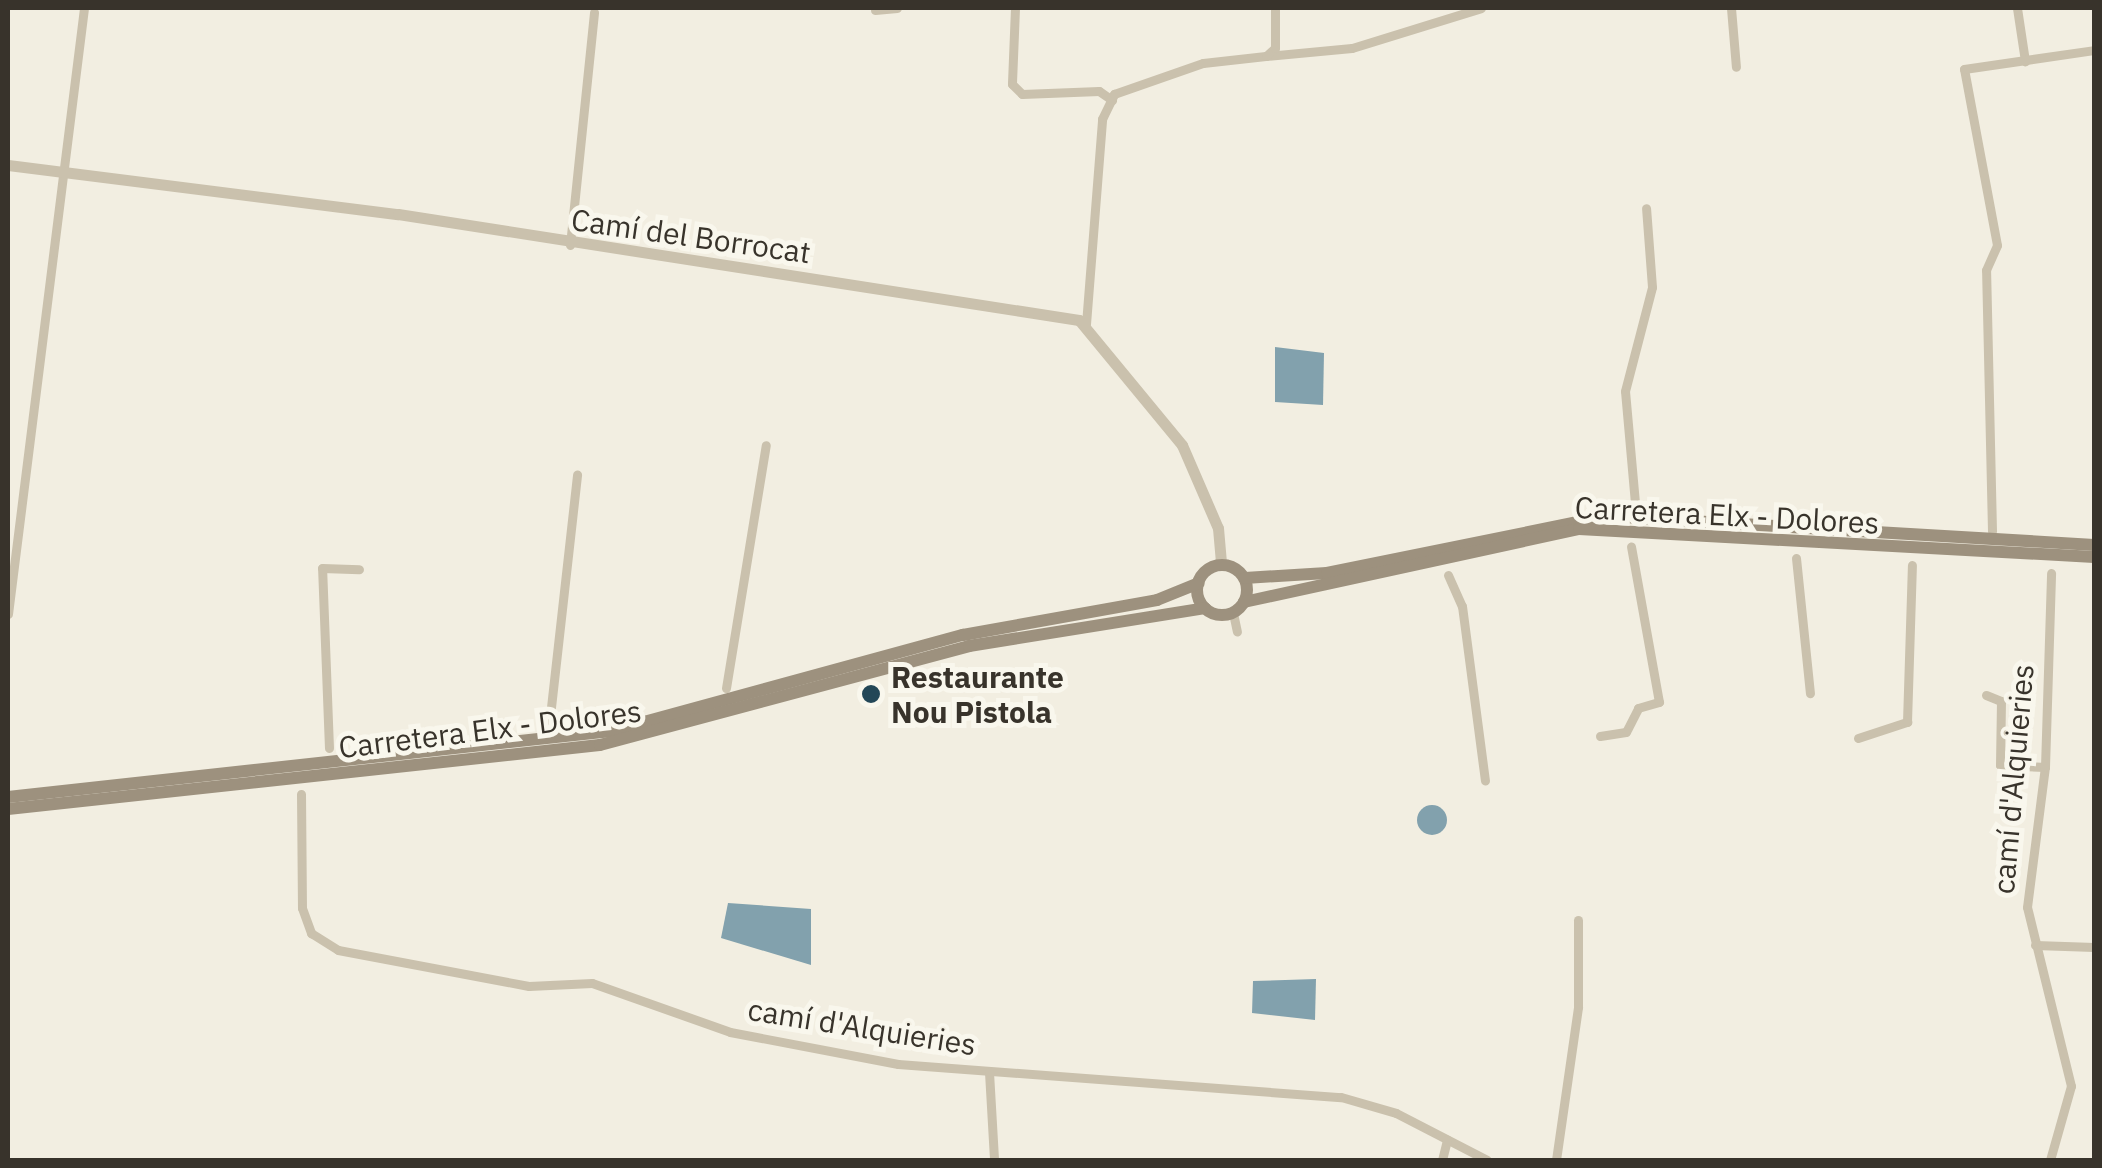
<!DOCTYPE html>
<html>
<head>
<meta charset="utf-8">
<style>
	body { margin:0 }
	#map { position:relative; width:2102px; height:1168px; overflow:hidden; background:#f2eee1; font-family:"IBM Plex Sans",sans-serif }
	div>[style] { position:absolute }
	.water>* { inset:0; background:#82a1ad }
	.round { border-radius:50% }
	.minor>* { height:9px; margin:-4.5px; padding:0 4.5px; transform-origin:4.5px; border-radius:4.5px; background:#cac1ad }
	.tertiary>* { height:11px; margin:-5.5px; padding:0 5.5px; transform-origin:5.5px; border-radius:5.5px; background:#cac1ad }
	.secondary>* { height:12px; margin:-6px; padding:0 6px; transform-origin:6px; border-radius:6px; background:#9d917e }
	.secondary>.ring { margin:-6px; padding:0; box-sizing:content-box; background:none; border:12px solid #9d917e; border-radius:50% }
	.dots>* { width:28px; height:28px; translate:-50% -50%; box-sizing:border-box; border:5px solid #f9f7ed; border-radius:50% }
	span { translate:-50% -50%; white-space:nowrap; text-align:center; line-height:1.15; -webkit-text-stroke:10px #f9f7ed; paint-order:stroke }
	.street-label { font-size:30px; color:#38332b }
	.poi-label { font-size:30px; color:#38332b; font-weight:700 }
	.left { translate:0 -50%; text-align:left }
	.frame { position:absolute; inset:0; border:10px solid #38332b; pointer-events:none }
</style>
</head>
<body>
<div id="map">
	<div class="water">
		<i style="clip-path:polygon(1275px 347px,1324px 353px,1323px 405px,1275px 402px)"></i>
		<i class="round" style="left:1417px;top:805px;width:30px;height:30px"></i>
		<i style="clip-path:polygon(728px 903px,811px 909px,811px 965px,721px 938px)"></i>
		<i style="clip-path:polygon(1316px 979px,1315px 1020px,1252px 1013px,1253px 981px)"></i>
	</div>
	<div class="minor">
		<i style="left:1015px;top:8px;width:76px;rotate:92.3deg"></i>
		<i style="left:1012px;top:84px;width:14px;rotate:45deg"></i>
		<i style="left:1022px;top:94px;width:77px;rotate:-2.2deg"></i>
		<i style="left:1099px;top:91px;width:16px;rotate:35deg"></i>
		<i style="left:1731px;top:8px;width:59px;rotate:85.2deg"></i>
		<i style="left:2017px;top:8px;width:54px;rotate:81.4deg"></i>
		<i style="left:875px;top:10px;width:22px;rotate:-5deg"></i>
		<i style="left:1266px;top:56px;width:86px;rotate:-5.3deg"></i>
		<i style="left:1352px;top:48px;width:135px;rotate:-17.2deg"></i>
		<i style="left:570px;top:245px;width:234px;rotate:-84.1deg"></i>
		<i style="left:1086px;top:324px;width:206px;rotate:-85.5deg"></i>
		<i style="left:1102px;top:119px;width:28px;rotate:-64deg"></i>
		<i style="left:1114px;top:94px;width:94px;rotate:-19.2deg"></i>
		<i style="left:1203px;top:63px;width:63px;rotate:-6.3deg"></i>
		<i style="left:1266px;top:56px;width:12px;rotate:-42deg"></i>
		<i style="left:1275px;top:48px;width:40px;rotate:-90deg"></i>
		<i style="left:1635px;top:503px;width:112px;rotate:-95.1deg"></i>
		<i style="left:1625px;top:391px;width:107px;rotate:-75.4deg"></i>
		<i style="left:1652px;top:287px;width:79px;rotate:-94.3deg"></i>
		<i style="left:1992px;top:531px;width:261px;rotate:-91.3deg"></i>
		<i style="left:1986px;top:270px;width:27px;rotate:-66deg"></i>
		<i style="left:1997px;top:245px;width:179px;rotate:-100.6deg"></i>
		<i style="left:1964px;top:69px;width:131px;rotate:-8.3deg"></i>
		<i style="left:1796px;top:558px;width:136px;rotate:84.1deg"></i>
		<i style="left:1448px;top:575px;width:34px;rotate:66deg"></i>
		<i style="left:1462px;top:606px;width:176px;rotate:82.5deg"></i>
		<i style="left:1233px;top:613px;width:19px;rotate:78deg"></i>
		<i style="left:8px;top:614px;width:611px;rotate:-82.85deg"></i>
		<i style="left:726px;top:688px;width:246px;rotate:-80.7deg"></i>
		<i style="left:1986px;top:695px;width:16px;rotate:22deg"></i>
		<i style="left:2001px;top:701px;width:64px;rotate:90.9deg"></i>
		<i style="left:2000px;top:765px;width:45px;rotate:2.5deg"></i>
		<i style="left:549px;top:725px;width:252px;rotate:-83.6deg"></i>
		<i style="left:1600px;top:736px;width:26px;rotate:-9deg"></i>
		<i style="left:1626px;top:732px;width:27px;rotate:-63deg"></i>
		<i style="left:1638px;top:708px;width:22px;rotate:-16deg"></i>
		<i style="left:1659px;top:702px;width:158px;rotate:-100.2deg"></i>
		<i style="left:1858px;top:738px;width:52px;rotate:-18.1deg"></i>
		<i style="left:1907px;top:722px;width:157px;rotate:-88.2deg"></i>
		<i style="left:329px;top:748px;width:180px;rotate:-92.2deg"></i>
		<i style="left:322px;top:568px;width:37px;rotate:2deg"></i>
		<i style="left:301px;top:794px;width:114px;rotate:89.5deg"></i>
		<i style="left:302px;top:908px;width:27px;rotate:70deg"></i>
		<i style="left:311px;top:933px;width:32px;rotate:32deg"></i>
		<i style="left:338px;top:950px;width:194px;rotate:10.7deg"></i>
		<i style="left:529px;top:986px;width:63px;rotate:-2.7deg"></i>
		<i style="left:592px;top:983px;width:146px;rotate:19.5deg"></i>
		<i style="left:730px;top:1032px;width:171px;rotate:10.8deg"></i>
		<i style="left:898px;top:1064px;width:444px;rotate:4.3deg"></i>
		<i style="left:1341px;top:1097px;width:57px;rotate:16.2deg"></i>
		<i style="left:1396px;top:1113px;width:102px;rotate:27.3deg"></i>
		<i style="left:2035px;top:945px;width:59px;rotate:1.9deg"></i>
		<i style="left:989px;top:1072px;width:88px;rotate:86.7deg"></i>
		<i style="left:1442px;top:1160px;width:21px;rotate:-76deg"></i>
		<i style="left:1556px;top:1160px;width:155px;rotate:-81.8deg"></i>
		<i style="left:1578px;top:1007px;width:87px;rotate:-90deg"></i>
		<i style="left:2050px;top:1160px;width:77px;rotate:-74.2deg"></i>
		<i style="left:2071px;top:1086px;width:184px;rotate:-103.8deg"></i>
		<i style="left:2027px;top:907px;width:141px;rotate:-82.7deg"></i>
		<i style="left:2045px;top:767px;width:194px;rotate:-88.2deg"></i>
	</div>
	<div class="tertiary">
		<i style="left:8px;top:165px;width:393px;rotate:7.2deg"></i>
		<i style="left:398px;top:214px;width:689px;rotate:8.85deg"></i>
		<i style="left:1079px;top:320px;width:162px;rotate:50.5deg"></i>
		<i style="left:1182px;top:445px;width:90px;rotate:66.6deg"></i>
		<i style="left:1218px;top:528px;width:37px;rotate:85deg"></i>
	</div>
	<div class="secondary">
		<i class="ring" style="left:1197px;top:565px;width:38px;height:38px"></i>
		<i style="left:1245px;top:578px;width:82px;rotate:-3.5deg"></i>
		<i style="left:1327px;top:573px;width:286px;rotate:-11.5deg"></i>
		<i style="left:1607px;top:516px;width:488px;rotate:3.4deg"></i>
		<i style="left:1244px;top:602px;width:343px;rotate:-12.3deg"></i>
		<i style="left:1579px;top:529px;width:516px;rotate:3.11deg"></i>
		<i style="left:8px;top:797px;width:607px;rotate:-6.25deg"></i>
		<i style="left:611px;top:731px;width:365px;rotate:-15.3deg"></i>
		<i style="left:963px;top:635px;width:197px;rotate:-10.2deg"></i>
		<i style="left:1157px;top:600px;width:45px;rotate:-22deg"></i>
		<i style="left:8px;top:809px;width:595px;rotate:-6.17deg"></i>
		<i style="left:600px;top:745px;width:382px;rotate:-15deg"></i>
		<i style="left:969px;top:646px;width:239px;rotate:-9.1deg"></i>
	</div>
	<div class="dots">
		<i style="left:871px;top:694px;background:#234757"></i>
	</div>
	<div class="street-label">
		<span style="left:691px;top:236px;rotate:8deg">Camí del Borrocat</span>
		<span style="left:1727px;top:515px;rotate:3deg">Carretera Elx - Dolores</span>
		<span style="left:490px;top:729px;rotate:-7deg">Carretera Elx - Dolores</span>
		<span style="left:2013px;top:779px;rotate:-85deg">camí d'Alquieries</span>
		<span style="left:862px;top:1027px;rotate:9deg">camí d'Alquieries</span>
	</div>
	<div class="poi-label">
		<span class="left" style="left:891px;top:694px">Restaurante<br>Nou Pistola</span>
	</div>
	<div class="frame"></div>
</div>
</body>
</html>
